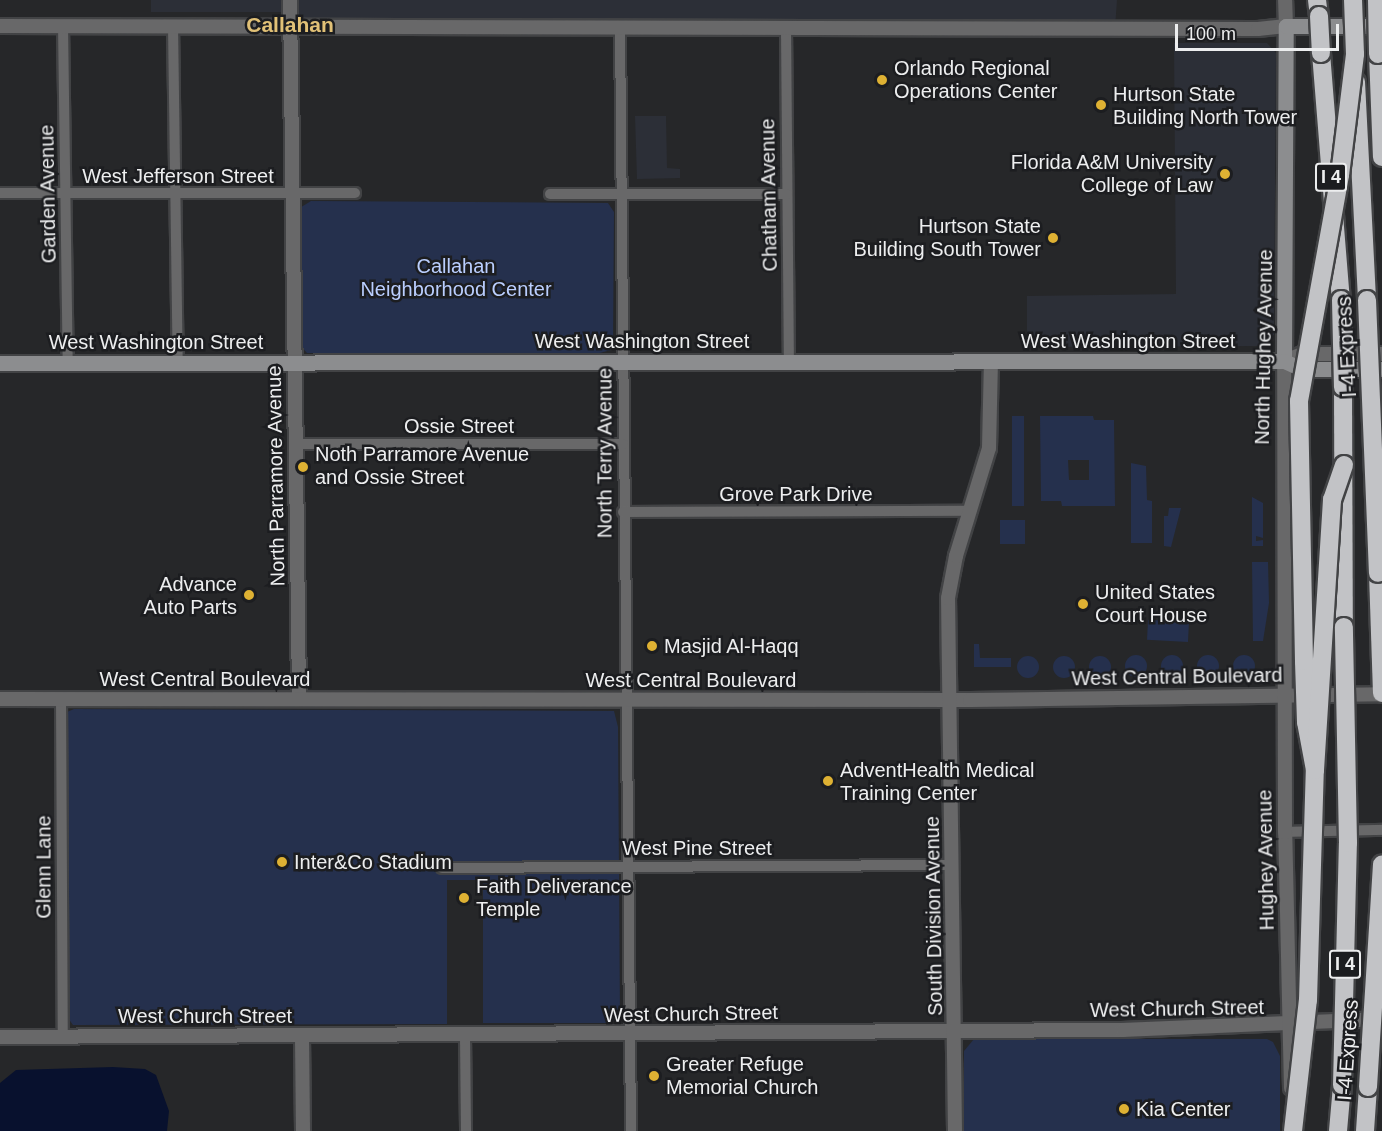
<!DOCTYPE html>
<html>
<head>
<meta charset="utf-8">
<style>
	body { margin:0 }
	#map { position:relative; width:1382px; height:1131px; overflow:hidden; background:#262729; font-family:Helvetica,sans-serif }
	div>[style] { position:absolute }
	.built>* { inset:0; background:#2c2f37 }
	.green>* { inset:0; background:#25304d; transform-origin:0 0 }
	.round { border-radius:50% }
	.water>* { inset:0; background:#08112e }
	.roads { filter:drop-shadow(2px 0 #424345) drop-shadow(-2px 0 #424345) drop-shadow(0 2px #424345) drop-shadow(0 -2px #424345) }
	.minor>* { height:10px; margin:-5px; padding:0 5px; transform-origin:5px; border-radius:5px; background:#686869 }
	.tertiary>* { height:14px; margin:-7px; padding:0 7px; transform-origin:7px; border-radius:7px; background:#686869 }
	.secondary>* { height:15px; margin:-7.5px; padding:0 7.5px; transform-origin:7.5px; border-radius:7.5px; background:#8c8d8f }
	.motorway>* { height:18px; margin:-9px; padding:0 9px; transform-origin:9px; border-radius:9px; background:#c2c3c6 }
	.bridges { filter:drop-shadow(2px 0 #424345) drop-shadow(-2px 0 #424345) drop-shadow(0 2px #424345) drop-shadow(0 -2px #424345) }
	.motorway-bridge>* { height:18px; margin:-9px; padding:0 9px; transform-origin:9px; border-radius:9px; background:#c2c3c6 }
	.dots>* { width:16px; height:16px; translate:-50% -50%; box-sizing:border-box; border:3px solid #1c1d20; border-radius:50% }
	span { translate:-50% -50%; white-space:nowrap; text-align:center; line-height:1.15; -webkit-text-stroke:5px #1c1d20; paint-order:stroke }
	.shield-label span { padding:2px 4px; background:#1c1d20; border:2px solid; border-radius:4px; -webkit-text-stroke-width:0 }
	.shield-label { font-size:18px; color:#edeeef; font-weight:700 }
	.poi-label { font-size:20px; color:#edeeef }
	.left { translate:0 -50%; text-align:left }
	.right { translate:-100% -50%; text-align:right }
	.street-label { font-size:20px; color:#edeeef }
	.park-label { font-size:20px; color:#bacefe }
	.neighbourhood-label { font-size:21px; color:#e1c177; font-weight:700 }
	.scale { position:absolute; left:1175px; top:24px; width:164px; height:27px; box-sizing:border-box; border:3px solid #edeeef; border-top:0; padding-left:8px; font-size:18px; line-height:21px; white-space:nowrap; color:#edeeef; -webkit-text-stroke:4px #1c1d20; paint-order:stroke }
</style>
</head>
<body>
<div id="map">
	<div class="built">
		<i style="clip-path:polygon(151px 0,1117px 0,1115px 28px,290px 23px,289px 12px,151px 12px)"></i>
		<i style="clip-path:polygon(1174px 43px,1267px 43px,1276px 53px,1274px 335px,1259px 346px,1027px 347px,1027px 296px,1176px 294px)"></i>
		<i style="clip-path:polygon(635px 116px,666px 116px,667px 168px,680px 169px,680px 178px,637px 179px)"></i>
	</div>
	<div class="green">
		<i style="clip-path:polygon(311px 201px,608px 203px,614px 212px,613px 345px,611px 350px,596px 354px,307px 353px,300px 345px,298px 209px)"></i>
		<i style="left:1012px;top:416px;width:12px;height:90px"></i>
		<i style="clip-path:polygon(evenodd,1040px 416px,1093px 416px,1094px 420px,1114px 420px,1115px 506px,1062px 506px,1061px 501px,1041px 501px,1040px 416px,1068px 460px,1089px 460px,1089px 480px,1069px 480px,1068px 460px)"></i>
		<i style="clip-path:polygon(1131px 463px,1146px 466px,1147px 500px,1152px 501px,1152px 543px,1131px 543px)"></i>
		<i style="clip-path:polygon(1252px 497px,1263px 503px,1263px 538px,1256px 536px,1256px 541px,1263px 540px,1263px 546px,1252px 546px)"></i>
		<i style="clip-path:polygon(1169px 508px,1181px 508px,1171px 547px,1164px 546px,1164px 516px,1168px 516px)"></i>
		<i style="left:1000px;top:520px;width:25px;height:24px"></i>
		<i style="clip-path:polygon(1252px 562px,1268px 562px,1269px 603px,1263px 641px,1253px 641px)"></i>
		<i style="left:1189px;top:622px;width:20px;height:41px;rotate:93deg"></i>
		<i style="clip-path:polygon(974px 644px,979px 644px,980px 658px,1011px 658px,1011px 667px,974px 667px)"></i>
		<i class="round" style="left:1197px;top:655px;width:22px;height:22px"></i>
		<i class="round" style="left:1161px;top:655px;width:22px;height:22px"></i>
		<i class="round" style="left:1233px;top:655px;width:22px;height:22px"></i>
		<i class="round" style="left:1125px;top:655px;width:22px;height:22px"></i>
		<i class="round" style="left:1053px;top:656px;width:22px;height:22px"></i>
		<i class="round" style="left:1017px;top:656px;width:22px;height:22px"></i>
		<i class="round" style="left:1089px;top:656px;width:22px;height:22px"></i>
		<i style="clip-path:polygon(74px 709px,614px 711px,618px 727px,620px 1017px,610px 1023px,483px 1023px,483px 880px,447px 880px,447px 1024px,73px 1025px,68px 1018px,67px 712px)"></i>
		<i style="clip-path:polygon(974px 1039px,1267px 1039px,1273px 1042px,1280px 1056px,1280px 1131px,964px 1131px,964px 1051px)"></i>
	</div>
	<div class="water">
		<i style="clip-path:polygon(113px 1067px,145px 1069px,156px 1075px,169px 1111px,167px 1131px,0 1131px,0 1083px,16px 1070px)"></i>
	</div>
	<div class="roads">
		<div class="minor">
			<i style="left:63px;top:25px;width:338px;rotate:89.2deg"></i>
			<i style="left:173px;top:25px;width:338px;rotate:89.2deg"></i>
			<i style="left:620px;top:26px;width:1105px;rotate:89.43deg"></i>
			<i style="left:786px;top:27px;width:335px;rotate:89.5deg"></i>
			<i style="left:0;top:193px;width:355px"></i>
			<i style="left:550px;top:194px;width:237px"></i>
			<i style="left:295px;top:444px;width:328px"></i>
			<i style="left:623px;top:512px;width:346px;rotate:-0.2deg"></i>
			<i style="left:61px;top:698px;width:338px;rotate:89.7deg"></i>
			<i style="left:1285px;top:832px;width:97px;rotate:-1.2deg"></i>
			<i style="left:442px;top:868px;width:510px;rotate:-0.34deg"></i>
			<i style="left:465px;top:1035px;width:96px;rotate:89.4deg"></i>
		</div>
		<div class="tertiary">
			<i style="left:290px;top:0;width:699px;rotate:89.26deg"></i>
			<i style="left:0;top:26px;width:1258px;rotate:0.14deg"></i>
			<i style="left:1258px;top:29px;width:28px;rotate:-6deg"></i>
			<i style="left:1286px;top:26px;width:26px;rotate:-92deg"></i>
			<i style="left:0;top:699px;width:970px;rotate:0.06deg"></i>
			<i style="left:970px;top:700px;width:412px;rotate:-0.8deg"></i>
			<i style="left:302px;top:1036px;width:95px;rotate:89.4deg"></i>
			<i style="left:0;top:1037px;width:1123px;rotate:-0.36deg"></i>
			<i style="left:1123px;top:1030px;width:259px;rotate:-2.4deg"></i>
			<i style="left:1291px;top:1088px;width:256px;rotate:-91.3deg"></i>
			<i style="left:1285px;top:832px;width:471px;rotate:-90.1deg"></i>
			<i style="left:1284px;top:361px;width:19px;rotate:-21deg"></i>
			<i style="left:1302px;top:354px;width:80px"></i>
			<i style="left:955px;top:1131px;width:533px;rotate:-90.75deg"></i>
			<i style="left:948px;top:598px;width:43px;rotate:-79.2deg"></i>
			<i style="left:956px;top:556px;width:113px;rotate:-73deg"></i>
			<i style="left:989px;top:448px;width:86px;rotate:-88.7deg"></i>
		</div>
		<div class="secondary">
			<i style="left:1284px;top:361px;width:335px;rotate:-89.7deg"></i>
			<i style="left:1286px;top:26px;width:96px"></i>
			<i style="left:0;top:363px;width:1284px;rotate:-0.09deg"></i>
			<i style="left:1284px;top:361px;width:20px;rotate:24deg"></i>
			<i style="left:1302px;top:369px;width:80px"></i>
		</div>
		<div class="motorway">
			<i style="left:1317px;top:0;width:16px;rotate:83deg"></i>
			<i style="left:1321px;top:53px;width:248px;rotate:85.4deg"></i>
			<i style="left:1378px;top:54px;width:103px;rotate:87.8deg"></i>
			<i style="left:1356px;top:82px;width:218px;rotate:87.1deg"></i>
			<i style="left:1343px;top:387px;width:240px;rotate:89.8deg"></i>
			<i style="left:1378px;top:573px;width:120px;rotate:88.1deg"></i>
			<i style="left:1338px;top:1131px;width:46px;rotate:-85deg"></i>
			<i style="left:1365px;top:1131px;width:44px;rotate:-86.1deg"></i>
		</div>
	</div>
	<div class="bridges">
		<div class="motorway-bridge">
			<i style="left:1377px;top:0;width:54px;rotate:88.9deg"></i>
			<i style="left:1319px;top:16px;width:37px;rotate:87deg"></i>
			<i style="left:1341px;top:300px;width:87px;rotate:88.7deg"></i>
			<i style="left:1367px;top:300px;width:273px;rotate:87.7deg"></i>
			<i style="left:1315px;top:770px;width:49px;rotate:-100.6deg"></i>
			<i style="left:1306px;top:722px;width:61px;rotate:-91.9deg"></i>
			<i style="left:1304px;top:661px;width:260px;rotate:-91.1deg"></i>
			<i style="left:1299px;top:401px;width:230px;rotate:-79.7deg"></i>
			<i style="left:1340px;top:175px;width:122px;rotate:-82.9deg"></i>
			<i style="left:1355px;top:54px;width:54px;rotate:-92.1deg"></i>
			<i style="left:1342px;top:1085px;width:242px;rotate:-88.6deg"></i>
			<i style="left:1348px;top:843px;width:216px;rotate:-91.1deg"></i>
			<i style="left:1368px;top:1087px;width:223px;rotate:-86.4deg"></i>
			<i style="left:1293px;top:1131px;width:132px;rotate:-83.5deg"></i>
			<i style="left:1308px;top:1000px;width:230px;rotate:-88.3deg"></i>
			<i style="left:1315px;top:770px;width:271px;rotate:-86.4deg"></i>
			<i style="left:1332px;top:500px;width:37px;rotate:-71deg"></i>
		</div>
	</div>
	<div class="dots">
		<i style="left:882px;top:80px;background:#deb133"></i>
		<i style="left:1101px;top:105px;background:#deb133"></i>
		<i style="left:1225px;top:174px;background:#deb133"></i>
		<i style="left:1053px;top:238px;background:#deb133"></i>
		<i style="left:303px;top:467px;background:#deb133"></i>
		<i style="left:249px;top:595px;background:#deb133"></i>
		<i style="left:1083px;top:604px;background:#deb133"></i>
		<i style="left:652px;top:646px;background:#deb133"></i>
		<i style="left:828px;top:781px;background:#deb133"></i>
		<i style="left:282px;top:862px;background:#deb133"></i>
		<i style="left:464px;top:898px;background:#deb133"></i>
		<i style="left:654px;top:1076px;background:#deb133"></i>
		<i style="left:1124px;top:1109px;background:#deb133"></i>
	</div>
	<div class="shield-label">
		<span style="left:1331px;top:177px">I 4</span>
		<span style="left:1345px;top:964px">I 4</span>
	</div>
	<div class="poi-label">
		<span class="left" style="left:894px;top:80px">Orlando Regional<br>Operations Center</span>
		<span class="left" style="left:1113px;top:106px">Hurtson State<br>Building North Tower</span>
		<span class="right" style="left:1213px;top:174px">Florida A&amp;M University<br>College of Law</span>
		<span class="right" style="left:1041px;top:238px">Hurtson State<br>Building South Tower</span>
		<span class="left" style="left:315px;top:466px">Noth Parramore Avenue<br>and Ossie Street</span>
		<span class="right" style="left:237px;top:596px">Advance<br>Auto Parts</span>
		<span class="left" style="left:1095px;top:604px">United States<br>Court House</span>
		<span class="left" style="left:664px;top:646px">Masjid Al-Haqq</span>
		<span class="left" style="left:840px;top:782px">AdventHealth Medical<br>Training Center</span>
		<span class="left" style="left:294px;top:862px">Inter&amp;Co Stadium</span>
		<span class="left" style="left:476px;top:898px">Faith Deliverance<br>Temple</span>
		<span class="left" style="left:666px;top:1076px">Greater Refuge<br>Memorial Church</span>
		<span class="left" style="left:1136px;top:1109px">Kia Center</span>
	</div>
	<div class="street-label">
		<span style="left:178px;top:176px">West Jefferson Street</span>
		<span style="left:48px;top:194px;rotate:-91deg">Garden Avenue</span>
		<span style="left:769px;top:195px;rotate:-91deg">Chatham Avenue</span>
		<span style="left:642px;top:341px">West Washington Street</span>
		<span style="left:1128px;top:341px">West Washington Street</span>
		<span style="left:156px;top:342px">West Washington Street</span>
		<span style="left:1264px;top:347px;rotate:-89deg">North Hughey Avenue</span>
		<span style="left:1347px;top:347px;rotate:-93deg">I-4 Express</span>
		<span style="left:459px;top:426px">Ossie Street</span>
		<span style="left:605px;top:453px;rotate:-90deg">North Terry Avenue</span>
		<span style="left:276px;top:476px;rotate:-91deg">North Parramore Avenue</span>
		<span style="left:796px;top:494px">Grove Park Drive</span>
		<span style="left:1177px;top:677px;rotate:-1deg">West Central Boulevard</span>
		<span style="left:205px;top:679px">West Central Boulevard</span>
		<span style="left:691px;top:680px">West Central Boulevard</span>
		<span style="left:697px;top:848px">West Pine Street</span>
		<span style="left:1266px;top:860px;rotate:-91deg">Hughey Avenue</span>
		<span style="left:44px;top:867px;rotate:-90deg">Glenn Lane</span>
		<span style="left:934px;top:916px;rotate:-91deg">South Division Avenue</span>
		<span style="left:1177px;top:1009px;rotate:-1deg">West Church Street</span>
		<span style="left:691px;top:1014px;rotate:-1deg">West Church Street</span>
		<span style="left:205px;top:1016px">West Church Street</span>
		<span style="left:1348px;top:1050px;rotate:-86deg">I-4 Express</span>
	</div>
	<div class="park-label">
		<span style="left:456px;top:278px">Callahan<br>Neighborhood Center</span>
	</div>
	<div class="neighbourhood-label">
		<span style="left:290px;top:25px">Callahan</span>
	</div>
	<div class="scale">100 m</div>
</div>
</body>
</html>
